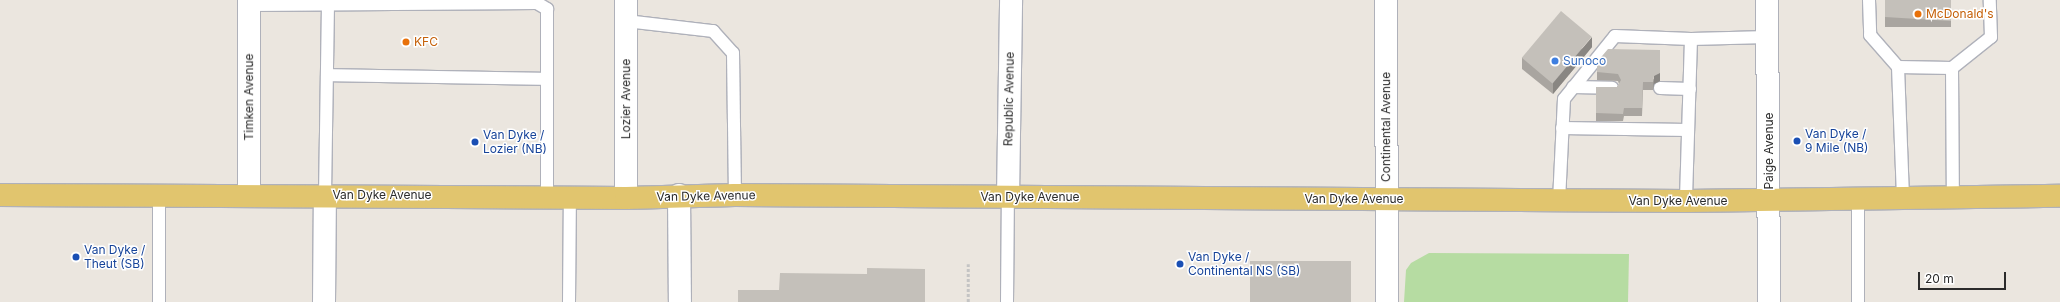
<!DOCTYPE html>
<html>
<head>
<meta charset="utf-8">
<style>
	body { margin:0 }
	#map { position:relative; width:2060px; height:302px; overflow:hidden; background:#ebe6df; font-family:Inter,sans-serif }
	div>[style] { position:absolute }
	.green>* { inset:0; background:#b6dca2 }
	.path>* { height:2.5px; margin-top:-1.25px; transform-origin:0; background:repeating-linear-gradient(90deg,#c4c4c4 0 3px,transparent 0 5px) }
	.roads { filter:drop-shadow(1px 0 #afb1ba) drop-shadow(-1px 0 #afb1ba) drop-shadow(0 1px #afb1ba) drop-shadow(0 -1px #afb1ba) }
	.lane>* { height:12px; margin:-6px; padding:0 6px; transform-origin:6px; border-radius:6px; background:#fff }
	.street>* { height:22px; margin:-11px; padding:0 11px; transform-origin:11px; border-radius:11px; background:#fff }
	.primary>* { height:22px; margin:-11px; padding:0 11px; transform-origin:11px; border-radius:11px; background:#e1c56e }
	.wall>* { inset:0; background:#a9a5a0; transform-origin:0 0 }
	.shaded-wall>* { inset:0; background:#898682 }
	.building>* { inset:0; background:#c4c0ba; transform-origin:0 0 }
	.dots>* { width:11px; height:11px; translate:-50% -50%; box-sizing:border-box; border:2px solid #fff; border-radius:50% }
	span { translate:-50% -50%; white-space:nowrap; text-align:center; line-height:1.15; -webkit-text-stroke:3px #fff; paint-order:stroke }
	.food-label { font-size:12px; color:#c56008 }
	.left { translate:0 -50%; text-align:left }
	.shop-label { font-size:12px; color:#366cbe }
	.street-label { font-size:12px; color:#2b2b2b }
	.transit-label { font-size:12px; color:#164399 }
	.scale { position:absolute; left:1918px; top:272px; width:88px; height:18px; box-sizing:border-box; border:2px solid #2b2b2b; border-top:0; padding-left:5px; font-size:12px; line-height:14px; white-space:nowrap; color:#2b2b2b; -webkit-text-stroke:3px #fff; paint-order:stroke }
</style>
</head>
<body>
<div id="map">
	<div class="green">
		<i style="clip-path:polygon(1429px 253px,1629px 254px,1628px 302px,1404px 302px,1406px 270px,1411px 263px)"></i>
	</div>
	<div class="path">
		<i style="left:968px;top:302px;width:38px;rotate:-90deg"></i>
	</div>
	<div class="roads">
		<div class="lane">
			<i style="left:1869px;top:0;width:35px;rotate:88deg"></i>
			<i style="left:1870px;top:35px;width:43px;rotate:48.8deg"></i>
			<i style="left:1898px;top:67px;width:132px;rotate:87.8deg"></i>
			<i style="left:250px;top:5px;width:287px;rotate:-0.4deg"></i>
			<i style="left:537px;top:3px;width:12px;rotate:31deg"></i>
			<i style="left:547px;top:9px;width:188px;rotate:90deg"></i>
			<i style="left:626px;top:21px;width:88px;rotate:6.6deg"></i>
			<i style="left:713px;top:31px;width:30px;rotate:48deg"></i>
			<i style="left:733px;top:53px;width:142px;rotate:89.2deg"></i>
			<i style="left:1691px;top:39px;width:77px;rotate:-1.5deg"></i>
			<i style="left:1898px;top:67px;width:54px;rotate:1.1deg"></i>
			<i style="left:1952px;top:68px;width:50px;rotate:-38.5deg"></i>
			<i style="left:1991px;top:37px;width:37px;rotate:-92deg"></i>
			<i style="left:1952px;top:68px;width:130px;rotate:89.6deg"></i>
			<i style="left:327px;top:75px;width:220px;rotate:1deg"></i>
			<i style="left:1573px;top:87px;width:39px;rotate:1deg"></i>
			<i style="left:1660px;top:88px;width:30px;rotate:2deg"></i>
			<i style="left:1562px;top:128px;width:126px;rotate:0.9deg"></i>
			<i style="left:325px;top:195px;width:190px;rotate:-89.1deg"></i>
			<i style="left:1559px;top:201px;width:102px;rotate:-87.2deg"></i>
			<i style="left:1564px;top:99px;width:81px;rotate:-51deg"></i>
			<i style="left:1615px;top:36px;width:76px;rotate:2.3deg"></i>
			<i style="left:1691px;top:39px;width:162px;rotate:91.8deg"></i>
			<i style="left:159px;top:302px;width:107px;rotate:-90deg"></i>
			<i style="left:569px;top:302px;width:105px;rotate:-89.5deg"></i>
			<i style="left:1007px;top:302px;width:105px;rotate:-89.5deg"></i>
			<i style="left:1858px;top:302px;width:102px;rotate:-90deg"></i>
		</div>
		<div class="street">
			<i style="left:626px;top:0;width:198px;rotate:90deg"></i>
			<i style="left:1386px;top:0;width:302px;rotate:89.8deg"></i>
			<i style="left:1767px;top:0;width:302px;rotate:89.6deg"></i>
			<i style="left:249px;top:195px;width:195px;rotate:-90deg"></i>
			<i style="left:679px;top:195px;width:107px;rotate:89.5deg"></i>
			<i style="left:1008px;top:197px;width:197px;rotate:-89.1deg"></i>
			<i style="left:324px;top:302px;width:107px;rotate:-89.5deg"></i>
		</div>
		<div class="primary">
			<i style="left:0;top:195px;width:626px;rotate:0.27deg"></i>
			<i style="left:626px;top:198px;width:109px;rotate:-1.6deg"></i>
			<i style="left:735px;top:195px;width:951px;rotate:0.36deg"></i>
			<i style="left:1686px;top:201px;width:374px;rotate:-0.8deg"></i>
		</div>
	</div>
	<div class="wall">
		<i style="left:1885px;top:0;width:66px;height:27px"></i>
		<i style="clip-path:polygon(1592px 47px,1553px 94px,1522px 69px,1522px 58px)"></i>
		<i style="clip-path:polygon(1597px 62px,1660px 81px,1654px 84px,1653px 90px,1643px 90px,1642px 116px,1624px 116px,1623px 121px,1596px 121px,1596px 87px,1617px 87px,1619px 84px,1618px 81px,1597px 80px)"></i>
	</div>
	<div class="shaded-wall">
		<i style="clip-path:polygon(1592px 37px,1592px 47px,1553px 94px,1553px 83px)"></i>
		<i style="clip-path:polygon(1660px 50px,1660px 81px,1654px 84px,1653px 90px,1654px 76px)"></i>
	</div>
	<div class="building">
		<i style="clip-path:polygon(1885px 0,1951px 0,1951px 21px,1885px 17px)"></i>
		<i style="left:1561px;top:11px;width:40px;height:61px;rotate:40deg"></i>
		<i style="clip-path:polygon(1608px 49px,1660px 50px,1660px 73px,1654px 76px,1653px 82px,1643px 82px,1642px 108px,1624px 108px,1623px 114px,1596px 113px,1596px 87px,1617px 87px,1621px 80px,1618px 74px,1597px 72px,1597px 62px)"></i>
		<i style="left:1250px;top:261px;width:101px;height:41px"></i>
		<i style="clip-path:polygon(867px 268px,925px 269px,925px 302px,738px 302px,738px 290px,779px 290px,780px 273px,867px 274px)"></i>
	</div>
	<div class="dots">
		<i style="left:1918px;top:14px;background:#e8710a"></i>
		<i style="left:406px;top:42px;background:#e8710a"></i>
		<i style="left:1555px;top:61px;background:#3f7fe0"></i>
		<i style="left:1797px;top:141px;background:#1a4fb4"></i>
		<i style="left:475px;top:142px;background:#1a4fb4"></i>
		<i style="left:76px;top:257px;background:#1a4fb4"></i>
		<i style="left:1180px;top:264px;background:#1a4fb4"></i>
	</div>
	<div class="food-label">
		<span class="left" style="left:1926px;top:14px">McDonald's</span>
		<span class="left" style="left:414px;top:42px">KFC</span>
	</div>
	<div class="shop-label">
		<span class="left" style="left:1563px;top:61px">Sunoco</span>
	</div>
	<div class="street-label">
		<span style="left:249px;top:97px;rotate:-90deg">Timken Avenue</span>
		<span style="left:626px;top:99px;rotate:-90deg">Lozier Avenue</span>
		<span style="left:1009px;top:99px;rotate:-89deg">Republic Avenue</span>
		<span style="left:1386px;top:127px;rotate:-90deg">Continental Avenue</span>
		<span style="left:1769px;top:151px;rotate:-90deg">Paige Avenue</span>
		<span style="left:382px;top:195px">Van Dyke Avenue</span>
		<span style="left:706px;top:196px;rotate:-1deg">Van Dyke Avenue</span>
		<span style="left:1030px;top:197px">Van Dyke Avenue</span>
		<span style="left:1354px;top:199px">Van Dyke Avenue</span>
		<span style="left:1678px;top:201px">Van Dyke Avenue</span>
	</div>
	<div class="transit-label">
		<span class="left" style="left:1805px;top:141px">Van Dyke /<br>9 Mile (NB)</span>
		<span class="left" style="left:483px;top:142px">Van Dyke /<br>Lozier (NB)</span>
		<span class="left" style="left:84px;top:257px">Van Dyke /<br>Theut (SB)</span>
		<span class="left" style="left:1188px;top:264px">Van Dyke /<br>Continental NS (SB)</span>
	</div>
	<div class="scale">20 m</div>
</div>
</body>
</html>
